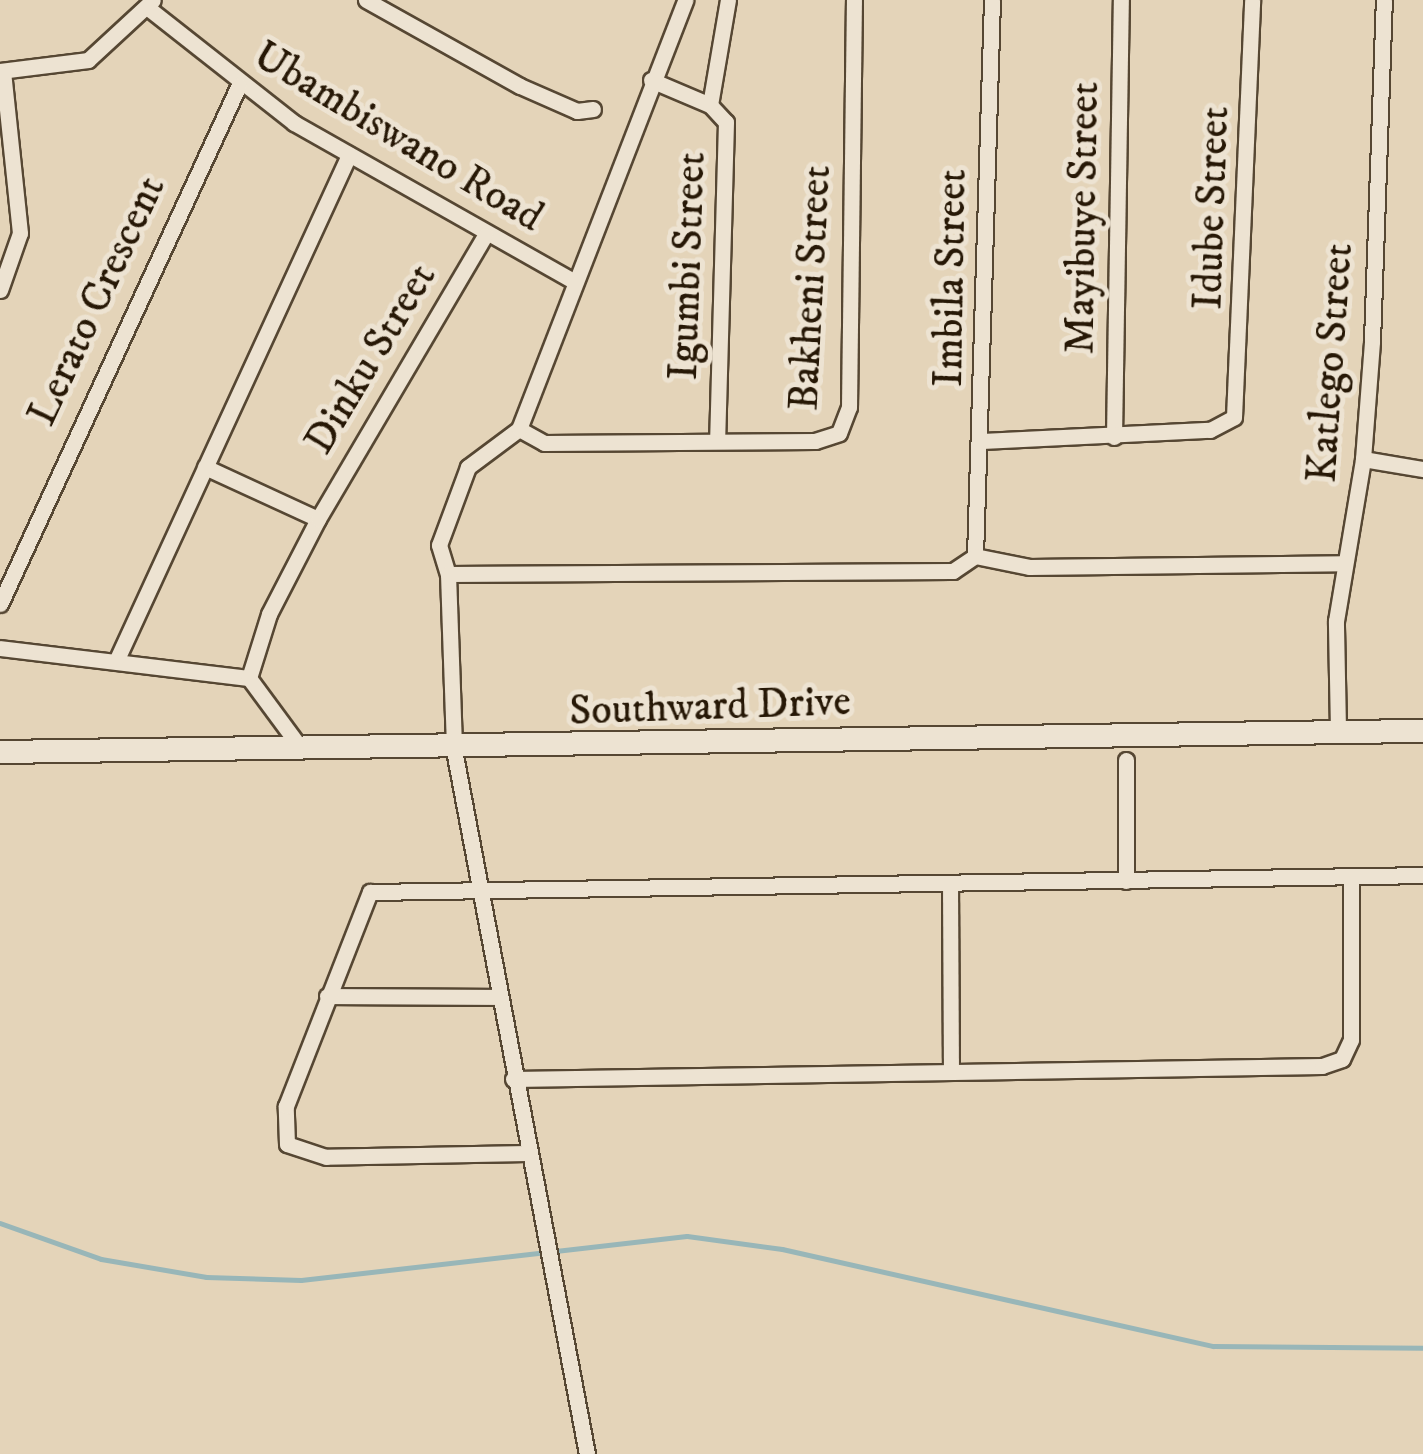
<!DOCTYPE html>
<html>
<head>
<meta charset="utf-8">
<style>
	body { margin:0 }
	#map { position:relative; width:1423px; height:1454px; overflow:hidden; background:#e4d4b9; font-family:"IM FELL DW Pica",serif }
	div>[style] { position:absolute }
	.stream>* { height:5px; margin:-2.5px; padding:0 2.5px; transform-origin:2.5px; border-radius:2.5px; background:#98b6b8 }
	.roads { filter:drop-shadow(2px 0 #564733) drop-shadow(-2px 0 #564733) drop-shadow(0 2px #564733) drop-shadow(0 -2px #564733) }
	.minor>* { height:15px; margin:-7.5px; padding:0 7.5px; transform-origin:7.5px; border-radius:7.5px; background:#ede3d2 }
	.secondary>* { height:22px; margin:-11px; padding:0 11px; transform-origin:11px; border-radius:11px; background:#ede3d2 }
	span { translate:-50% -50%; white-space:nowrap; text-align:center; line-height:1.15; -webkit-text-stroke:10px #ede3d2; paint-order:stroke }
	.street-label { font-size:42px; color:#271806 }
</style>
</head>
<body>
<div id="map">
	<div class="stream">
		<i style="left:0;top:1223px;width:107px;rotate:19.6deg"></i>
		<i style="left:101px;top:1259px;width:107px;rotate:9.7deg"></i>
		<i style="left:206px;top:1277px;width:95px;rotate:1.8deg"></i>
		<i style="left:301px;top:1280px;width:388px;rotate:-6.5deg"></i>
		<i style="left:687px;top:1236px;width:96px;rotate:7.8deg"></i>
		<i style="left:782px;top:1249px;width:442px;rotate:12.7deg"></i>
		<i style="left:1213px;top:1346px;width:210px;rotate:0.5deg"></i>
	</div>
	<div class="roads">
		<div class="minor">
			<i style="left:366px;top:0;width:176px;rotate:29.2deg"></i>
			<i style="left:520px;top:86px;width:62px;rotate:23.7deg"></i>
			<i style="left:577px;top:111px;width:16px;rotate:-7deg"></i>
			<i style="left:148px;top:8px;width:186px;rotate:38.2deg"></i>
			<i style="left:294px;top:123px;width:318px;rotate:29.5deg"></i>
			<i style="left:0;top:71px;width:89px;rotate:-7.1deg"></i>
			<i style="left:88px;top:60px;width:88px;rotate:-42.7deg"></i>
			<i style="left:651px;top:80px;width:64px;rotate:23deg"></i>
			<i style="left:710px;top:105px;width:23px;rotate:47deg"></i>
			<i style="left:726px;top:122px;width:319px;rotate:91.6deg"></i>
			<i style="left:710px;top:105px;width:107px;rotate:-80.3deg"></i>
			<i style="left:0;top:290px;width:60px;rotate:-70.7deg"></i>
			<i style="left:20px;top:233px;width:163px;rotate:-96deg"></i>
			<i style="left:519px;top:429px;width:64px;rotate:143.3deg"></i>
			<i style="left:468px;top:467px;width:83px;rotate:110.4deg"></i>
			<i style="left:439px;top:545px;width:30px;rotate:73deg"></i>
			<i style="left:448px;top:574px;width:176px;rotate:88deg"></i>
			<i style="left:454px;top:750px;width:716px;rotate:79.3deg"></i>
			<i style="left:519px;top:429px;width:29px;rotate:29deg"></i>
			<i style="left:544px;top:443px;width:271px;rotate:-0.4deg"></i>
			<i style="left:815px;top:441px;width:25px;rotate:-18deg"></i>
			<i style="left:839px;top:433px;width:28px;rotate:-69deg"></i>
			<i style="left:849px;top:407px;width:407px;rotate:-89.3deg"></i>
			<i style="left:519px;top:429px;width:460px;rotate:-68.8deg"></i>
			<i style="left:1114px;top:437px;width:437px;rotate:-89.1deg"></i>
			<i style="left:982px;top:441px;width:228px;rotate:-2.8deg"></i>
			<i style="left:1210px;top:430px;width:27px;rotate:-28deg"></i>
			<i style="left:1234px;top:417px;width:417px;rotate:-87.5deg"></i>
			<i style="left:1363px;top:459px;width:61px;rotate:9.5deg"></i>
			<i style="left:205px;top:467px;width:124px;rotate:24.7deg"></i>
			<i style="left:975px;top:556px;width:556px;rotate:-88.25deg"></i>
			<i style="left:975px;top:556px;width:55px;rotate:11.5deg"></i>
			<i style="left:1029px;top:567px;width:315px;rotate:-0.7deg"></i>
			<i style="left:448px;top:574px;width:505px;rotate:-0.34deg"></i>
			<i style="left:953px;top:571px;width:27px;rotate:-34deg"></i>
			<i style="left:0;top:604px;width:571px;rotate:-65.27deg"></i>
			<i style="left:0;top:648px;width:251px;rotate:6.9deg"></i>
			<i style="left:249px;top:678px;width:89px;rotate:53.6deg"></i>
			<i style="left:118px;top:657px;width:553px;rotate:-65.29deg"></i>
			<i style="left:249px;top:678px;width:67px;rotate:-72.6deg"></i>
			<i style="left:269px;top:614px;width:107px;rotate:-62.7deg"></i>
			<i style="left:318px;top:519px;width:329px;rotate:-59.5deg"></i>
			<i style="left:1338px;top:730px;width:109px;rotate:-91.1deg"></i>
			<i style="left:1336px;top:621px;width:164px;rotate:-80.5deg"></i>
			<i style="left:1363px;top:459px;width:118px;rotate:-85.6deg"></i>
			<i style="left:1372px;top:341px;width:341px;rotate:-88deg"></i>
			<i style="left:1126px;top:881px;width:121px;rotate:-90deg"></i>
			<i style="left:950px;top:883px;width:189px;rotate:89.7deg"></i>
			<i style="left:327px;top:996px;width:172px;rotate:0.3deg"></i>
			<i style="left:513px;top:1079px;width:809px;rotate:-0.92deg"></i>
			<i style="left:1322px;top:1066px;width:21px;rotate:-19deg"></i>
			<i style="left:1342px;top:1059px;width:21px;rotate:-65deg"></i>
			<i style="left:1351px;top:1040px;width:164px;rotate:-90deg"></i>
			<i style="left:527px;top:1153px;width:201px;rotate:178.9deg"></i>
			<i style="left:326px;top:1157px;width:41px;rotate:-161.6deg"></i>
			<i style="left:287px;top:1144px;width:38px;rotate:-92deg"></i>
			<i style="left:286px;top:1106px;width:230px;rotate:-68.6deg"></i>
			<i style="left:370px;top:892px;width:1053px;rotate:-0.92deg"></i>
		</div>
		<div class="secondary">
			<i style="left:0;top:752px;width:1423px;rotate:-0.85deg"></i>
		</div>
	</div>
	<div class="street-label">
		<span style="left:398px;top:137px;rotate:31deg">Ubambiswano Road</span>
		<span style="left:1212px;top:208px;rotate:-88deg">Idube Street</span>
		<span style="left:1083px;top:218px;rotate:-89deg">Mayibuye Street</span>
		<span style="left:688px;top:266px;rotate:-88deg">Igumbi Street</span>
		<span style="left:951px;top:278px;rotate:-89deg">Imbila Street</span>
		<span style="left:811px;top:288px;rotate:-87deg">Bakheni Street</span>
		<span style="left:97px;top:301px;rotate:-65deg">Lerato Crescent</span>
		<span style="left:371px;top:359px;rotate:-59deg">Dinku Street</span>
		<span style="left:1331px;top:363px;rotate:-86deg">Katlego Street</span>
		<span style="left:710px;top:707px;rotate:-2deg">Southward Drive</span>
	</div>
</div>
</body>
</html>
